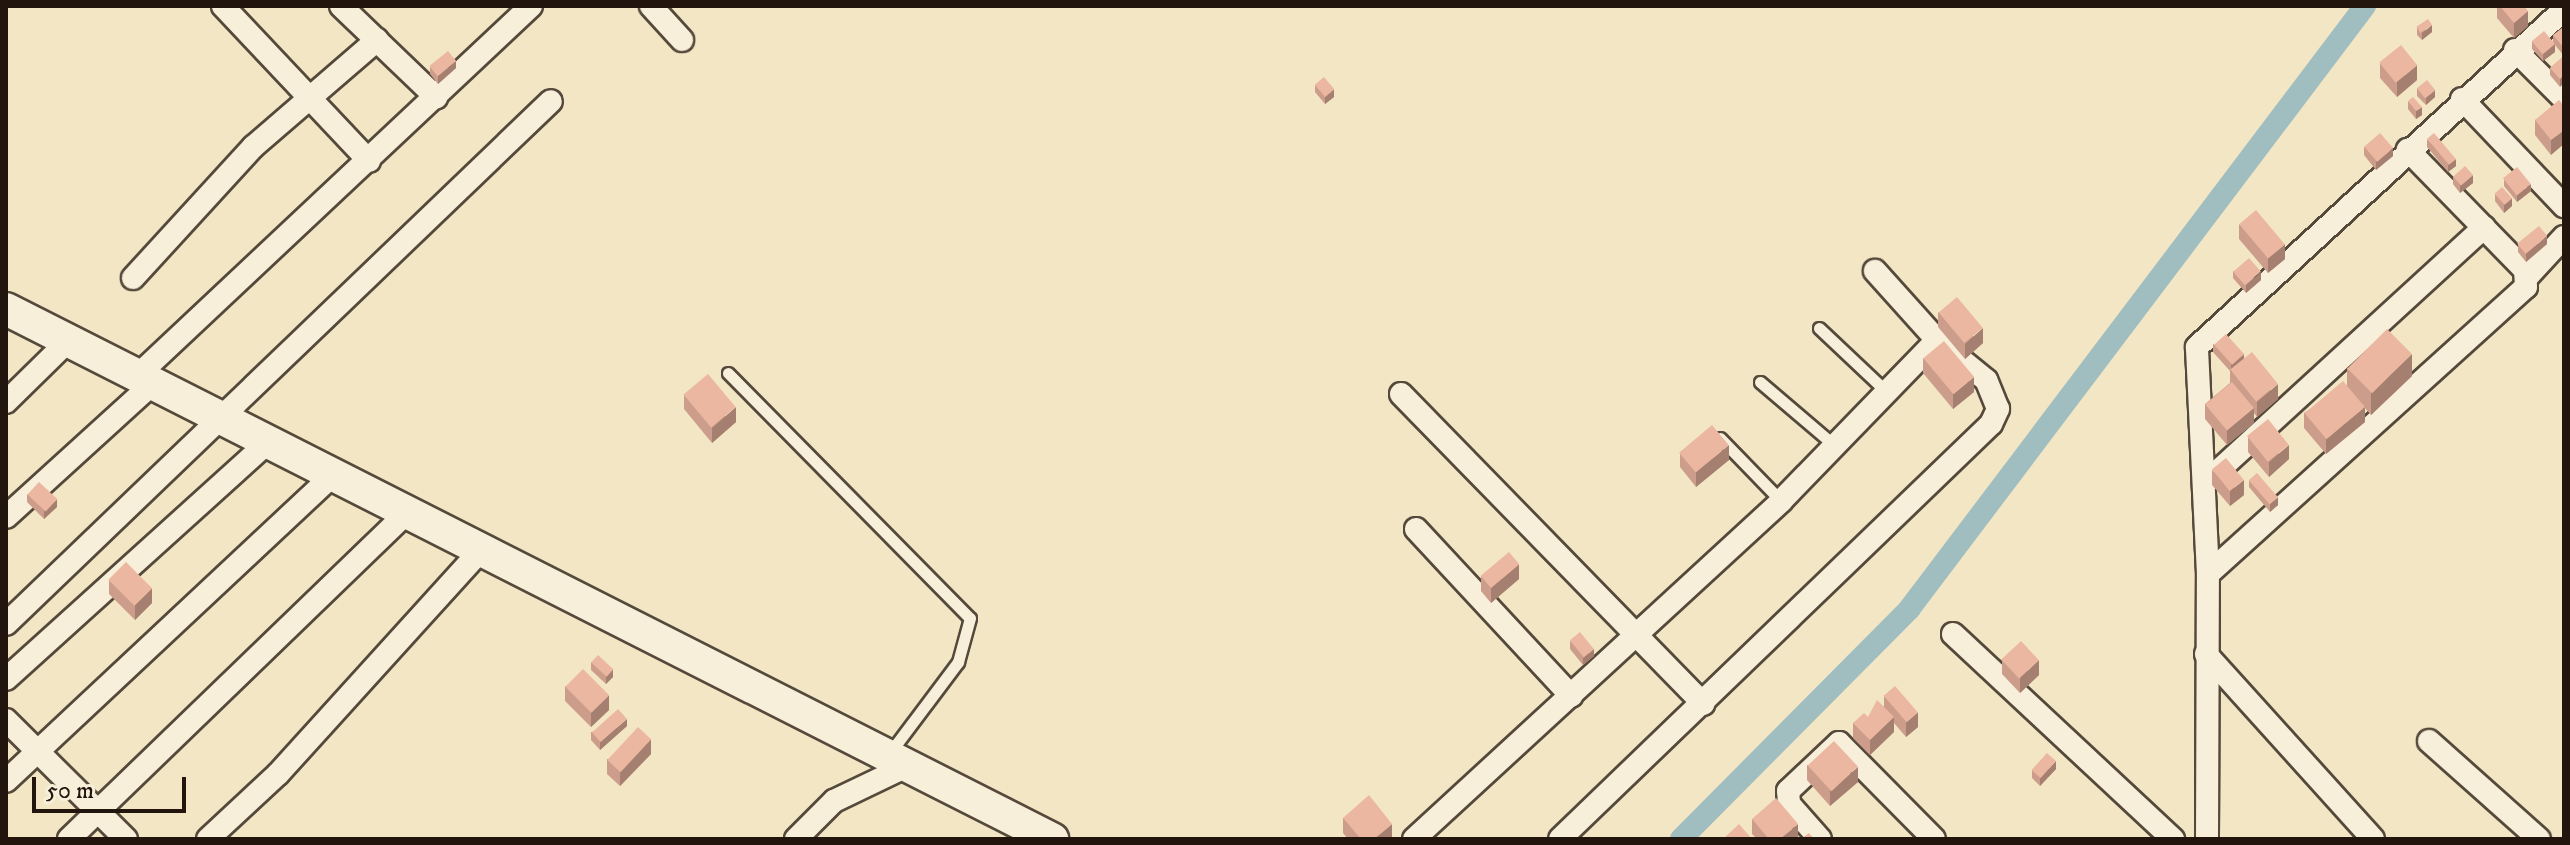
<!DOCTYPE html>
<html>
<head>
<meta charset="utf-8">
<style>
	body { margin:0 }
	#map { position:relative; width:2570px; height:845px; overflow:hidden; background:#f2e6c5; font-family:"IM FELL DW Pica",serif }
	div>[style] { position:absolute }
	.canal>* { height:22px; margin:-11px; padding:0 11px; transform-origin:11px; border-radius:11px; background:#a0bdc0 }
	.roads { filter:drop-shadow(2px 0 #55493b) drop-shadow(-2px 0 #55493b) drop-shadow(0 2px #55493b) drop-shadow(0 -2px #55493b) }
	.lane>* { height:11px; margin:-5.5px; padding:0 5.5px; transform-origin:5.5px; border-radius:5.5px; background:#f7efd9 }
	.street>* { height:22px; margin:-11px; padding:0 11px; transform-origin:11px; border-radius:11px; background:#f7efd9 }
	.secondary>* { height:32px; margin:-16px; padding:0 16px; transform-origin:16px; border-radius:16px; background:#f7efd9 }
	.wall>* { inset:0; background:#cb9d8a }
	.shaded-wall>* { inset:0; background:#a58070 }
	.building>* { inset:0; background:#ecb7a0; transform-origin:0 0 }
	span { translate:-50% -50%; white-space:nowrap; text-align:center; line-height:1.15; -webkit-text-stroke:7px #f7efd9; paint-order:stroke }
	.frame { position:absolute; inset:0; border:8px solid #21150d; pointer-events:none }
	.scale { position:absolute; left:32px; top:777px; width:154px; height:36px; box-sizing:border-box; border:4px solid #21150d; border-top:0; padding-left:10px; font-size:24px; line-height:28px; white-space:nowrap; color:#21150d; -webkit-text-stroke:6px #f7efd9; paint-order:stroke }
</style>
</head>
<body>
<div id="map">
	<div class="canal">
		<i style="left:1681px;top:839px;width:325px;rotate:-45.2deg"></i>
		<i style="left:1910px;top:608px;width:755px;rotate:-52.92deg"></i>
	</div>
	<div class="roads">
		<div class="lane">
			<i style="left:1819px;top:328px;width:95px;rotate:43.3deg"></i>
			<i style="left:728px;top:373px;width:344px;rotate:45.4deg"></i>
			<i style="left:970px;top:618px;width:46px;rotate:105.3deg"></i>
			<i style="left:958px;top:662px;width:115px;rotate:126.9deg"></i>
			<i style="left:1760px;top:382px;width:97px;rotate:40.4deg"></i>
			<i style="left:1720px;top:438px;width:88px;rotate:45.9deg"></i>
		</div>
		<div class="street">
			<i style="left:223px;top:6px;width:213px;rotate:46.7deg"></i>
			<i style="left:341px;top:6px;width:132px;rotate:43.8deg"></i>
			<i style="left:651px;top:6px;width:46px;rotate:47.6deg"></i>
			<i style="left:2515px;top:50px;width:69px;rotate:45deg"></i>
			<i style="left:2462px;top:99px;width:148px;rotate:46.4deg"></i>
			<i style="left:2528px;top:276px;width:53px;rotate:-47.3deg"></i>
			<i style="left:133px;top:278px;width:178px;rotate:-47.5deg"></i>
			<i style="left:253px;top:147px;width:164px;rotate:-40.8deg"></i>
			<i style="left:136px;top:377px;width:542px;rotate:-43.21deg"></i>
			<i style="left:1401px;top:394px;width:433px;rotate:45.7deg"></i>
			<i style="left:6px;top:402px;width:86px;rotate:-44.5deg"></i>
			<i style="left:2206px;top:482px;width:377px;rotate:-42.5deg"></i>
			<i style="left:6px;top:517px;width:196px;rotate:-42.3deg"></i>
			<i style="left:1416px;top:529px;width:228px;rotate:47.1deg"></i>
			<i style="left:2208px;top:574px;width:428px;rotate:-42.1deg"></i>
			<i style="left:2526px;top:287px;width:17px;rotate:-93deg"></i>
			<i style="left:2525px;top:270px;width:168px;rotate:-134.3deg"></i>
			<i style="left:6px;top:624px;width:755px;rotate:-43.82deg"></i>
			<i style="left:1953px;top:634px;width:301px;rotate:43deg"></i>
			<i style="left:2206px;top:654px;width:249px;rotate:47.9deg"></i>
			<i style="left:6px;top:679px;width:350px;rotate:-42.1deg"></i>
			<i style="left:6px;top:720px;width:169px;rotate:44.8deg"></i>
			<i style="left:2429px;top:741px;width:147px;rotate:41.7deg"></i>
			<i style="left:6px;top:781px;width:445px;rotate:-43.1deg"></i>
			<i style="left:69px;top:839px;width:467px;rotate:-44deg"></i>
			<i style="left:208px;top:839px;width:96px;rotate:-42.9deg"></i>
			<i style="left:278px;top:774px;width:299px;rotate:-47.8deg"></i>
			<i style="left:796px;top:839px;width:54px;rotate:-45deg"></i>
			<i style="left:834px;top:801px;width:83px;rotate:-25.6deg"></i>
			<i style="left:1414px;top:839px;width:499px;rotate:-42.6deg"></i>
			<i style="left:1781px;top:501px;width:224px;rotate:-45.9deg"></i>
			<i style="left:1560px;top:839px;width:598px;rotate:-43.92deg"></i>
			<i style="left:1991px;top:424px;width:17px;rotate:-65deg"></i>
			<i style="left:1998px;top:409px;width:31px;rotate:-112deg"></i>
			<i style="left:1986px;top:380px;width:63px;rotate:-140.8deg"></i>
			<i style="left:1937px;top:340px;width:93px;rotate:-131.9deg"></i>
			<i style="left:1820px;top:839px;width:47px;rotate:-131.5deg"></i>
			<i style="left:1789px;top:804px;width:13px;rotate:-94deg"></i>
			<i style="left:1788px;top:791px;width:70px;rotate:-43.3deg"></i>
			<i style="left:1839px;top:743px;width:135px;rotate:45.3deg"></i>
			<i style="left:2207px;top:839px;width:265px;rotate:-89.8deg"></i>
			<i style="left:2208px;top:574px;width:227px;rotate:-92.8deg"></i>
			<i style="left:2197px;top:347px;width:499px;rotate:-42.6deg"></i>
		</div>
		<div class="secondary">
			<i style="left:6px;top:309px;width:1173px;rotate:26.87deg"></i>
		</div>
	</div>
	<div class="wall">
		<i style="clip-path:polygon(2497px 6px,2524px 6px,2528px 26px,2514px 38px,2497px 18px)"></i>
		<i style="clip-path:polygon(2417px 27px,2432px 32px,2422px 40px,2417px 35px)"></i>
		<i style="clip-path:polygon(2564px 31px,2564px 56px,2555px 45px,2555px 52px,2543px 61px,2532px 49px,2532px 41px,2553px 42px,2553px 35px)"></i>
		<i style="clip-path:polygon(2564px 56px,2560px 87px,2550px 75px,2550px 68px)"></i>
		<i style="clip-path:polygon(2380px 63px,2417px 80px,2397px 97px,2380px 78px)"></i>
		<i style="clip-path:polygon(430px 67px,456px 68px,438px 84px,430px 74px)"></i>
		<i style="clip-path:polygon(1315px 85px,1334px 97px,1325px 104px,1315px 92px)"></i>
		<i style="clip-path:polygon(2417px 88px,2435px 97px,2426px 105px,2417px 96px)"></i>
		<i style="clip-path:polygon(2408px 101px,2422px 115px,2416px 119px,2408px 109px)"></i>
		<i style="clip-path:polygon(2564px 106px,2551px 155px,2535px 135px,2535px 120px)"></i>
		<i style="clip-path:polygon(2427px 139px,2456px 166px,2448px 172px,2427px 147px)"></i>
		<i style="clip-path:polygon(2364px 147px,2393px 156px,2376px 170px,2364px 155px)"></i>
		<i style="clip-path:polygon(2453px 177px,2473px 183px,2460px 193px,2453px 184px)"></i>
		<i style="clip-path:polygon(2504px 179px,2531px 191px,2517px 202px,2504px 186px)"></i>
		<i style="clip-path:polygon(2495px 194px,2512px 206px,2504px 213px,2495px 201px)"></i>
		<i style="clip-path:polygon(2239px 224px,2285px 259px,2268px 273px,2239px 239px)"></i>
		<i style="clip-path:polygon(2518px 244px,2547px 244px,2526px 262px,2518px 252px)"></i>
		<i style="clip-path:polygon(2233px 271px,2261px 280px,2246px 293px,2233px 278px)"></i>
		<i style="clip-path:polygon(1938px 312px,1983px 343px,1965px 359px,1938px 327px)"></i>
		<i style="clip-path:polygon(2213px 344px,2244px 359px,2278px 399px,2257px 417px,2254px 413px,2254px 423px,2227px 445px,2205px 419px,2205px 404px,2230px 383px,2230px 371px,2213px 352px)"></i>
		<i style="clip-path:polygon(1923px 358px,1974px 392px,1953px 409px,1923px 373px)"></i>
		<i style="clip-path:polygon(2347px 368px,2412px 376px,2371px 415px,2365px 408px,2365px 422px,2326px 454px,2304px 428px,2304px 413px,2347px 385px)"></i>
		<i style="clip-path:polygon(684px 395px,736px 422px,712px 443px,684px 409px)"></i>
		<i style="clip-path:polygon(2248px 437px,2289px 459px,2269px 477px,2248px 452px)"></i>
		<i style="clip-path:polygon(1680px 453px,1729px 460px,1696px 487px,1680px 467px)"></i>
		<i style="clip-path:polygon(2212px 470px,2244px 495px,2230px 506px,2212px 485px)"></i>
		<i style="clip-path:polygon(2249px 480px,2278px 505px,2270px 512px,2249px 487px)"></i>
		<i style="clip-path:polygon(27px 494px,57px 507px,44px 519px,27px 502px)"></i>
		<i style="clip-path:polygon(1481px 576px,1519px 579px,1491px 603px,1481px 591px)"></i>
		<i style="clip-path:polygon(109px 580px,152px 603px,135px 620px,109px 594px)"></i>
		<i style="clip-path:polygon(1570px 641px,1594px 656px,1583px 665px,1570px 649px)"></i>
		<i style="clip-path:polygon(2002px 660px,2039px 675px,2020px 693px,2002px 674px)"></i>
		<i style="clip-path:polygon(591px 662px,613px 677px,606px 684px,591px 670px)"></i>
		<i style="clip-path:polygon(565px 686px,609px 710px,591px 727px,565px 701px)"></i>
		<i style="clip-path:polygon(1884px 696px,1918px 727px,1906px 737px,1894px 723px,1894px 732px,1870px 755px,1853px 738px,1853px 723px,1868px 717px,1884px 706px)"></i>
		<i style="clip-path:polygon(627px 726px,600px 750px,591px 740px,591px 732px)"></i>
		<i style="clip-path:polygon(651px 754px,620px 786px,607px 774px,607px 759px)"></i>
		<i style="clip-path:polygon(1807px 765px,1858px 782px,1830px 806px,1807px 780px)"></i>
		<i style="clip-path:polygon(2056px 769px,2040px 786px,2032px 778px,2032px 770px)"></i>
		<i style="clip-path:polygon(1343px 818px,1392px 838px,1348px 839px,1343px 833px)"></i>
		<i style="clip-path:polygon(1752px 819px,1798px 838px,1757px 839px,1752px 834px)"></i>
	</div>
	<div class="shaded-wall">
		<i style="clip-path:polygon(2528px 11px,2528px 26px,2514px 38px,2514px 23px)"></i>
		<i style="clip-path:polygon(2432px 25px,2432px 32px,2422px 40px,2422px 33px)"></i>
		<i style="clip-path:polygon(2555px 44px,2555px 52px,2543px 61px,2543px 54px)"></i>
		<i style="clip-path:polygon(456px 61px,456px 68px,438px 84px,438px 76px)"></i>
		<i style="clip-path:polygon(2417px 65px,2417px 80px,2397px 97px,2397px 82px)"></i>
		<i style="clip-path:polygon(2564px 75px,2564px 83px,2560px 87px,2560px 79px)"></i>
		<i style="clip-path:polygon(1334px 89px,1334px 97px,1325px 104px,1325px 97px)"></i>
		<i style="clip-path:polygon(2435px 90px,2435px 97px,2426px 105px,2426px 98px)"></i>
		<i style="clip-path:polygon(2422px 107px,2422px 115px,2416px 119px,2416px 111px)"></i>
		<i style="clip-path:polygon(2564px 130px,2564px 144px,2551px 155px,2551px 140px)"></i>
		<i style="clip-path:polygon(2393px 148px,2393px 156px,2376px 170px,2376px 162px)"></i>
		<i style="clip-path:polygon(2456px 159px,2456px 166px,2448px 172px,2448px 165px)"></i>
		<i style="clip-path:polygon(2473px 175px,2473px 183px,2460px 193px,2460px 186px)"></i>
		<i style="clip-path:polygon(2531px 184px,2531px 191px,2517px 202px,2517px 195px)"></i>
		<i style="clip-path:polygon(2512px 198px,2512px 206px,2504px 213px,2504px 205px)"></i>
		<i style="clip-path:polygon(2547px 236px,2547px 244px,2526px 262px,2526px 254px)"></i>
		<i style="clip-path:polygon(2285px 244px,2285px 259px,2268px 273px,2268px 258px)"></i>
		<i style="clip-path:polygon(2261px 272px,2261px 280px,2246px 293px,2246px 285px)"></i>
		<i style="clip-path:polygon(1983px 328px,1983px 343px,1965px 359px,1965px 344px)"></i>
		<i style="clip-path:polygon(2244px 354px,2244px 362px,2231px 372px,2231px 365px)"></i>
		<i style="clip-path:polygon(2412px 354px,2412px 376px,2371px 415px,2371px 393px)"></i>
		<i style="clip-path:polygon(1974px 377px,1974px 392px,1953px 409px,1953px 394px)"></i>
		<i style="clip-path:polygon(2278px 384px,2278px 399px,2257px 417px,2257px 402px)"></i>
		<i style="clip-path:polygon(736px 407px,736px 422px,712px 443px,712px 428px)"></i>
		<i style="clip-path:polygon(2365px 407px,2365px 422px,2326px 454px,2326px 439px)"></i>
		<i style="clip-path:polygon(2254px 408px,2254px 423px,2227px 445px,2227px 430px)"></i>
		<i style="clip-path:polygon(1729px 445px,1729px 460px,1696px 487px,1696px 472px)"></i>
		<i style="clip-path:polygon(2289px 445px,2289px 459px,2269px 477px,2269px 462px)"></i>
		<i style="clip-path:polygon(2244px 480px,2244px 495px,2230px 506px,2230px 491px)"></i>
		<i style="clip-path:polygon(2278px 497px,2278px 505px,2270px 512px,2270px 504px)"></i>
		<i style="clip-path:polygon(57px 499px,57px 507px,44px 519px,44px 511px)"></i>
		<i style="clip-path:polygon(1519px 564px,1519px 579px,1491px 603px,1491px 588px)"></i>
		<i style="clip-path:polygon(152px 588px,152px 603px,135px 620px,135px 605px)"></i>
		<i style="clip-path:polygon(1594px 649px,1594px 656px,1583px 665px,1583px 658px)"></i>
		<i style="clip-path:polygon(2039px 660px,2039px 675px,2020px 693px,2020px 678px)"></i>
		<i style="clip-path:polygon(613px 669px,613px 677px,606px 684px,606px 677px)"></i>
		<i style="clip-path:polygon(609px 695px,609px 710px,591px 727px,591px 712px)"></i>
		<i style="clip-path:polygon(1918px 712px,1918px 727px,1906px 737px,1906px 722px)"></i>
		<i style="clip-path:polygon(1894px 717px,1894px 732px,1870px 755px,1870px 740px)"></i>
		<i style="clip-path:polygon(627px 719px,627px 726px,600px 750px,600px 742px)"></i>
		<i style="clip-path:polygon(651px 739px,651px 754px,620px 786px,620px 771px)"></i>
		<i style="clip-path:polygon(2056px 761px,2056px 769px,2040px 786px,2040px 778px)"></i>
		<i style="clip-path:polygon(1858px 767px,1858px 782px,1830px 806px,1830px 791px)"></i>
		<i style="clip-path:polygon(1392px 824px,1392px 839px,1374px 839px)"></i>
		<i style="clip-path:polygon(1798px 824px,1798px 838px,1780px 839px)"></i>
	</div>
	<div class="building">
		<i style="clip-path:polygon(2500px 6px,2524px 6px,2528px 11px,2514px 23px)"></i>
		<i style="left:2428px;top:19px;width:7px;height:14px;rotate:56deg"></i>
		<i style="clip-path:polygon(2562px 28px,2564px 31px,2564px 48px,2553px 35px)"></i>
		<i style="left:2544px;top:31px;width:17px;height:16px;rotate:50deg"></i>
		<i style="left:2401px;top:45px;width:26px;height:28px;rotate:51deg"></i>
		<i style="left:448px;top:51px;width:13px;height:24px;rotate:51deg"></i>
		<i style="clip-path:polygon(2564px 56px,2564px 75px,2560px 79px,2550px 68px)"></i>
		<i style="left:1324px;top:77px;width:16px;height:12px;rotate:50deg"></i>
		<i style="left:2427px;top:80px;width:13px;height:13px;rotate:51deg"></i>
		<i style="clip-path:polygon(2413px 97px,2422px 107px,2416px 111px,2408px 101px)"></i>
		<i style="clip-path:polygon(2559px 100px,2564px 106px,2564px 130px,2551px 140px,2535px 120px)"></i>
		<i style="left:2380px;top:133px;width:20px;height:21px;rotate:49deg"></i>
		<i style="left:2434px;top:133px;width:34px;height:9px;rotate:50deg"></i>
		<i style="left:2465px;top:166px;width:12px;height:16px;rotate:48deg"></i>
		<i style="left:2517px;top:167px;width:22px;height:18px;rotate:51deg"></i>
		<i style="left:2502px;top:187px;width:15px;height:10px;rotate:48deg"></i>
		<i style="left:2256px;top:210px;width:45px;height:22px;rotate:50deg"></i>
		<i style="left:2539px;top:226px;width:13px;height:28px;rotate:51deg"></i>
		<i style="left:2249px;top:258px;width:18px;height:21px;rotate:49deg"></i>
		<i style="left:1957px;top:297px;width:40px;height:24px;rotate:50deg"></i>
		<i style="left:2387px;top:329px;width:35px;height:56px;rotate:45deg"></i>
		<i style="left:2226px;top:334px;width:27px;height:16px;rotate:48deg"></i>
		<i style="left:1944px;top:341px;width:47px;height:27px;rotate:50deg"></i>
		<i style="left:2252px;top:352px;width:41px;height:28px;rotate:51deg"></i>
		<i style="left:708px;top:374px;width:43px;height:32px;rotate:50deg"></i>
		<i style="left:2343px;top:381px;width:34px;height:50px;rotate:50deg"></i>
		<i style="left:2232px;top:382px;width:34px;height:35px;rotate:50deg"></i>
		<i style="left:2268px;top:419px;width:33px;height:27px;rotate:51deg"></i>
		<i style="left:1712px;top:425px;width:26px;height:43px;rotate:50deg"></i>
		<i style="left:2226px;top:458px;width:28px;height:18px;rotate:51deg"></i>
		<i style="left:2257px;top:473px;width:32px;height:11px;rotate:49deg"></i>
		<i style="left:39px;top:482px;width:25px;height:17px;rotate:43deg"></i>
		<i style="left:1509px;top:552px;width:16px;height:37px;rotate:50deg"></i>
		<i style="left:126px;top:562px;width:37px;height:25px;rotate:45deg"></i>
		<i style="left:1580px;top:632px;width:22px;height:13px;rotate:51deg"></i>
		<i style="left:2021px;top:641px;width:26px;height:27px;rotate:47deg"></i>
		<i style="left:598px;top:655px;width:21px;height:10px;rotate:43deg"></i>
		<i style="left:583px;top:669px;width:37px;height:25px;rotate:45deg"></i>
		<i style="left:1895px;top:686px;width:35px;height:15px;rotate:49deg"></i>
		<i style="clip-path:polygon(1877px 700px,1894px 717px,1870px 740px,1853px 723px,1864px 713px,1868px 717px)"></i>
		<i style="left:618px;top:709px;width:13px;height:35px;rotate:48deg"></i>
		<i style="left:638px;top:727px;width:18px;height:45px;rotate:43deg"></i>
		<i style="left:1834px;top:741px;width:35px;height:36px;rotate:47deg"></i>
		<i style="left:2047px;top:753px;width:12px;height:23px;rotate:42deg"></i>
		<i style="clip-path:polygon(1369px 795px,1392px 824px,1374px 839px,1361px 839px,1343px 818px)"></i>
		<i style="clip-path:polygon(1776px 798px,1798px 824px,1780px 839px,1769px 839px,1752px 819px)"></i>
		<i style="clip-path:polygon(1739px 824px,1752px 839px,1723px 839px)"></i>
		<i style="clip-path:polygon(1809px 833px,1814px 839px,1801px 839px)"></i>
	</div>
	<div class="frame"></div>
	<div class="scale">50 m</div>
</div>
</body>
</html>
